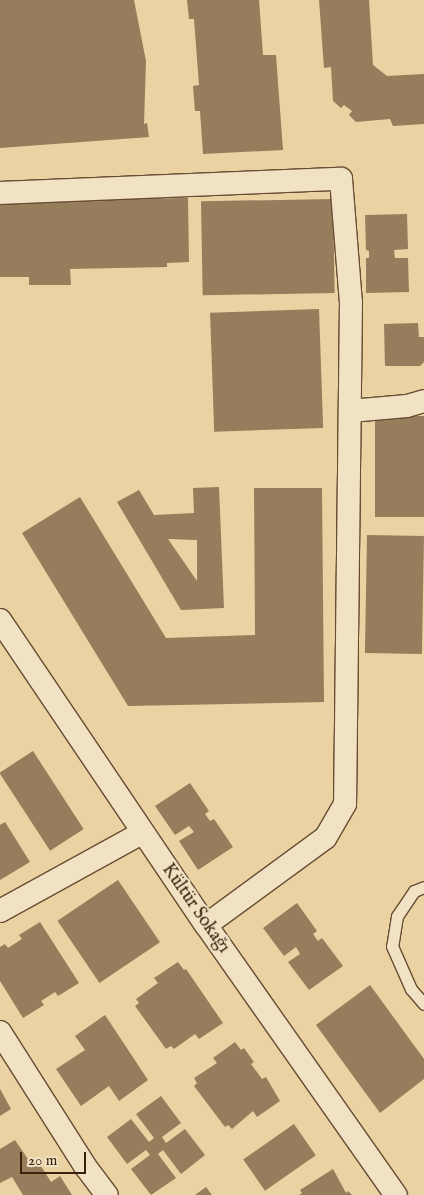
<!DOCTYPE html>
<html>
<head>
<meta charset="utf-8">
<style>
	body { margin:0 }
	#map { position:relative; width:424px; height:1195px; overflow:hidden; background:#ead2a2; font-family:"IM FELL English",serif }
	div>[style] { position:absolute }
	.building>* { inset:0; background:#967d5b; transform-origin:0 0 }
	.roads { filter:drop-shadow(1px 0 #674c33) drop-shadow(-1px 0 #674c33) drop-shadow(0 1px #674c33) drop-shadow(0 -1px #674c33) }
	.lane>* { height:11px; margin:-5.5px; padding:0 5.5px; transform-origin:5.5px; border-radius:5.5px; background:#f1e2c3 }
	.street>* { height:22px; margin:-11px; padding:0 11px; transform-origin:11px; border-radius:11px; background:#f1e2c3 }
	span { translate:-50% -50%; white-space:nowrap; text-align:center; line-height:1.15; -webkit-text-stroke:4.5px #f1e2c3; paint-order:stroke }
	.street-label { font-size:18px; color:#3b200e }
	.scale { position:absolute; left:20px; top:1152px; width:66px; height:22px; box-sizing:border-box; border:2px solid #3b200e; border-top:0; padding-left:6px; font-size:15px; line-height:18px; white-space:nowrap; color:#3b200e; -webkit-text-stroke:4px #f1e2c3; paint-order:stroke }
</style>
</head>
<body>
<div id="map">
	<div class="building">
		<i style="clip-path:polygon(0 0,134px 0,146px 61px,144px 124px,147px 123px,149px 137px,0 148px)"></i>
		<i style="clip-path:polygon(187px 0,259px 0,263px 55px,276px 55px,283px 150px,203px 154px,200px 111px,195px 111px,193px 86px,199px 85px,194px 19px,189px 19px)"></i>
		<i style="clip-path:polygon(319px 0,369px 0,373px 65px,387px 76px,424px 74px,424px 124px,393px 126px,390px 119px,356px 122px,349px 115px,352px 111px,344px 105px,341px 108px,333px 101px,331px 67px,324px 68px)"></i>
		<i style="clip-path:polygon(188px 198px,189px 262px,167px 263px,167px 267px,70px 269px,71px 285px,29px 285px,29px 277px,0 277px,0 201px)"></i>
		<i style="left:333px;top:199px;width:94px;height:132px;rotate:89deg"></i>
		<i style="clip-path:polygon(407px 214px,408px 249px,394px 250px,395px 258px,408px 258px,409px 292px,366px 293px,366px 258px,369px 258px,369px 251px,366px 250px,365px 215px)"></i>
		<i style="left:319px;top:309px;width:119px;height:109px;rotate:88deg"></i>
		<i style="clip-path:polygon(418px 323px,419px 337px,424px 337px,424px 362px,420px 366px,385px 366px,384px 324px)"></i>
		<i style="left:375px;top:416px;width:49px;height:101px"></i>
		<i style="clip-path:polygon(evenodd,219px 487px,224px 608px,181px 610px,117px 502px,139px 490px,154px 515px,194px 513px,193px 488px,219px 487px,168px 539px,197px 540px,197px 581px,168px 539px)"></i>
		<i style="clip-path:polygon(254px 488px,322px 488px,324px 702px,128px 706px,22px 533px,80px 497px,166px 638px,255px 635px)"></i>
		<i style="left:367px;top:535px;width:57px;height:118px;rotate:1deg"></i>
		<i style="left:33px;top:751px;width:93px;height:40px;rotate:57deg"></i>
		<i style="clip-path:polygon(190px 783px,209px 811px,205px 814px,210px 821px,214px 819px,233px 847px,198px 870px,179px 841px,194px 832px,189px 826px,175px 835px,155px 806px)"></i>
		<i style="clip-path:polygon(5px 822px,30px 862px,0 880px,0 825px)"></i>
		<i style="left:118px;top:880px;width:75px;height:73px;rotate:56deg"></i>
		<i style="clip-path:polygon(297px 903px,317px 931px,313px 934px,318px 941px,322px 938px,343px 966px,309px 990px,288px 962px,300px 954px,296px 947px,284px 956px,263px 928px)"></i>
		<i style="clip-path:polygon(40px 922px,79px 983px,58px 996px,55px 992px,41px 1001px,44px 1005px,23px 1018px,0 981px,0 947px,5px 944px,8px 948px,22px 939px,19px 935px)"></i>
		<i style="clip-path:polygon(178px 962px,184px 970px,186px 969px,223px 1023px,199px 1039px,195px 1034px,174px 1049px,171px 1046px,166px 1049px,135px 1006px,139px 1003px,136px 999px,158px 983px,154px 978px)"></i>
		<i style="clip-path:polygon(370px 985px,424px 1059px,424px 1079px,380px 1113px,316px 1025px)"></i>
		<i style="clip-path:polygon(105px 1015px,148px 1080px,119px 1101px,109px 1086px,81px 1106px,56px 1069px,85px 1050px,75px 1036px)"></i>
		<i style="clip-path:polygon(235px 1042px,241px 1050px,244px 1048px,254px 1062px,251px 1064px,262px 1079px,266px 1077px,280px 1101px,257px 1117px,253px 1111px,232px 1129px,228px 1125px,225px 1127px,194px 1086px,197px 1083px,194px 1078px,217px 1063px,213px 1058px)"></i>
		<i style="clip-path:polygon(0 1089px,11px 1109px,0 1116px)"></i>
		<i style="clip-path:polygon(161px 1096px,181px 1123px,162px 1137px,166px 1143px,185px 1129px,205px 1155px,181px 1174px,163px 1150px,158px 1154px,176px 1178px,151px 1195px,131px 1169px,150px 1155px,146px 1150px,127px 1164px,107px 1137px,131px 1119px,149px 1142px,154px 1138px,136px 1114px)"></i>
		<i style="left:294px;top:1124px;width:38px;height:62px;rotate:55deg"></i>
		<i style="clip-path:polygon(15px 1140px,30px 1162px,36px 1158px,51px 1182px,60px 1176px,72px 1195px,23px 1195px,12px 1177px,0 1183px,0 1149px)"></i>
		<i style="clip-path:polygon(333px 1169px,346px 1193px,348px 1191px,352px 1195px,299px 1195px,302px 1193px,300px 1190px)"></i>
		<i style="clip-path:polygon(206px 1187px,212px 1195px,195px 1195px)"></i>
	</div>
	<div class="roads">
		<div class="lane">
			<i style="left:424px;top:887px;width:11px;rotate:158deg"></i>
			<i style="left:414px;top:891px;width:30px;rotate:124deg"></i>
			<i style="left:397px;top:916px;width:30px;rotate:99deg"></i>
			<i style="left:392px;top:946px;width:47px;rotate:66.2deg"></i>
			<i style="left:411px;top:989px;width:20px;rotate:49deg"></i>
		</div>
		<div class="street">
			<i style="left:0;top:193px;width:341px;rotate:-2.4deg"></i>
			<i style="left:341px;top:179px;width:123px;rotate:85.4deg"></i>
			<i style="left:351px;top:302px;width:502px;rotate:90.68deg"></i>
			<i style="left:345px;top:804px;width:39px;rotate:120deg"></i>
			<i style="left:325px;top:838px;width:147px;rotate:143.8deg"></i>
			<i style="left:350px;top:411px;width:57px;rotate:-5deg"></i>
			<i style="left:407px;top:406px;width:18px;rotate:-16deg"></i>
			<i style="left:0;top:620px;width:368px;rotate:56deg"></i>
			<i style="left:206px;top:925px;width:330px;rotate:54.9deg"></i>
			<i style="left:0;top:911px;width:162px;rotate:-28.8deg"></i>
			<i style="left:0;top:1032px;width:159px;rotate:57.6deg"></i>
			<i style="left:85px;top:1166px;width:36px;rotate:53deg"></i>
		</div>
	</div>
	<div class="street-label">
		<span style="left:195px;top:909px;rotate:55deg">Kültür Sokağı</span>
	</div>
	<div class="scale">20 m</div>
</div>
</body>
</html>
